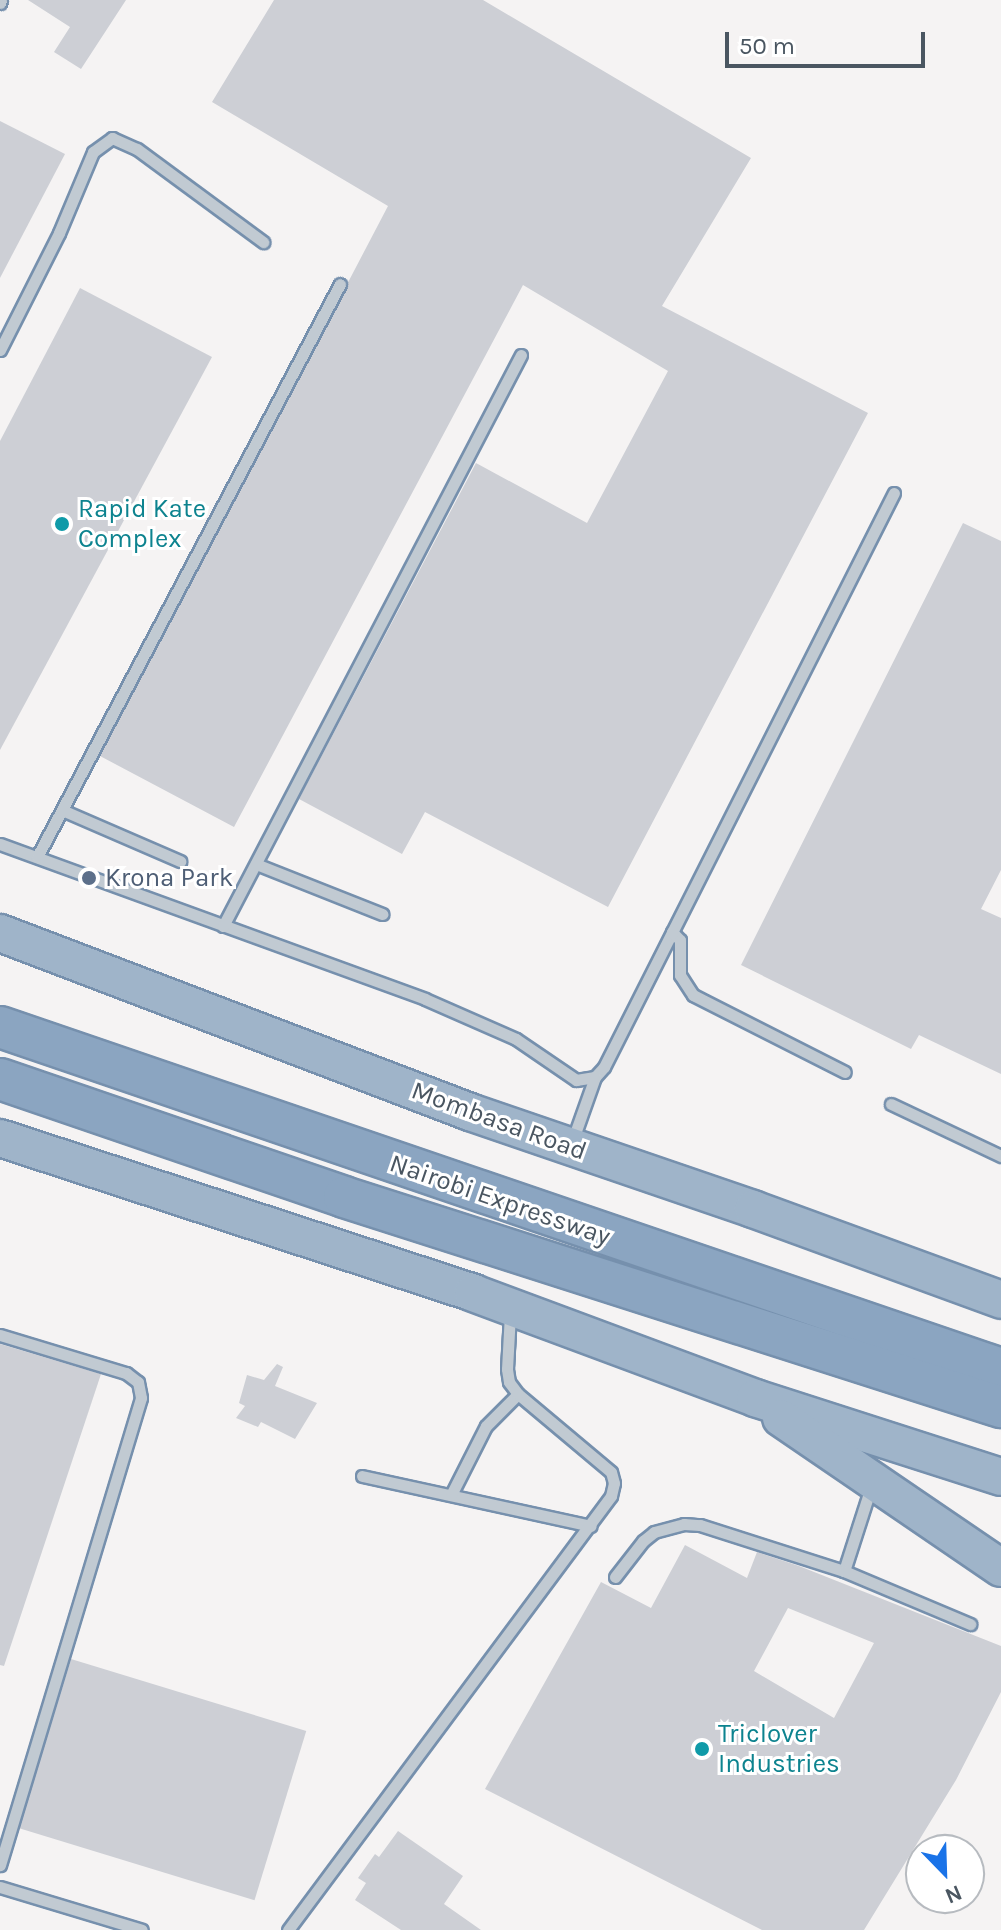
<!DOCTYPE html>
<html>
<head>
<meta charset="utf-8">
<style>
	body { margin:0 }
	#map { position:relative; width:1001px; height:1930px; overflow:hidden; background:#f5f3f3; font-family:Karla,sans-serif }
	div>[style] { position:absolute }
	.building>* { inset:0; background:#cdcfd5; transform-origin:0 0 }
	.roads { filter:drop-shadow(2px 0 #7690ad) drop-shadow(-2px 0 #7690ad) drop-shadow(0 2px #7690ad) drop-shadow(0 -2px #7690ad) }
	.service>* { height:11px; margin:-5.5px; padding:0 5.5px; transform-origin:5.5px; border-radius:5.5px; background:#c1cad2 }
	.trunk>* { height:36px; margin:-18px; padding:0 18px; transform-origin:18px; border-radius:18px; background:#9fb4c9 }
	.motorway>* { height:40px; margin:-20px; padding:0 20px; transform-origin:20px; border-radius:20px; background:#8ba5c1 }
	.dots>* { width:22px; height:22px; translate:-50% -50%; box-sizing:border-box; border:4px solid #fff; border-radius:50% }
	span { translate:-50% -50%; white-space:nowrap; text-align:center; line-height:1.15; -webkit-text-stroke:6px #fff; paint-order:stroke }
	.culture-label { font-size:26px; color:#0d838f }
	.left { translate:0 -50%; text-align:left }
	.service-label { font-size:26px; color:#4e5e75 }
	.street-label { font-size:26px; color:#4a5661 }
	.north { position:absolute; left:905px; top:1834px; width:80px; height:80px; box-sizing:border-box; background:#fff; border:2px solid #b7bbc0; border-radius:50%; rotate:157deg; font-size:22px; font-weight:700; line-height:32px; text-align:center; color:#4a5661 }
	.north::after { content:''; display:block; margin:auto; width:28px; height:36px; background:#1a73e8; clip-path:polygon(50% 0,100% 100%,50% 72%,0 100%) }
	.scale { position:absolute; left:725px; top:32px; width:200px; height:36px; box-sizing:border-box; border:4px solid #4a5661; border-top:0; padding-left:10px; font-size:24px; line-height:28px; white-space:nowrap; color:#4a5661; -webkit-text-stroke:6px #fff; paint-order:stroke }
</style>
</head>
<body>
<div id="map">
	<div class="building">
		<i style="clip-path:polygon(28px 0,126px 0,81px 69px,54px 52px,70px 27px)"></i>
		<i style="clip-path:polygon(274px 0,483px 0,751px 158px,662px 306px,868px 413px,608px 907px,425px 812px,402px 854px,299px 799px,476px 463px,587px 523px,668px 371px,523px 285px,234px 827px,100px 756px,388px 206px,212px 102px)"></i>
		<i style="clip-path:polygon(0 121px,65px 154px,0 278px)"></i>
		<i style="clip-path:polygon(80px 288px,212px 357px,0 750px,0 441px)"></i>
		<i style="clip-path:polygon(963px 523px,1001px 541px,1001px 870px,981px 909px,1001px 918px,1001px 1074px,919px 1035px,911px 1049px,741px 965px)"></i>
		<i style="clip-path:polygon(0 1344px,101px 1374px,4px 1666px,0 1665px)"></i>
		<i style="clip-path:polygon(277px 1364px,283px 1367px,275px 1386px,317px 1403px,295px 1439px,261px 1422px,258px 1427px,236px 1418px,245px 1406px,239px 1403px,247px 1375px,264px 1380px)"></i>
		<i style="clip-path:polygon(evenodd,685px 1545px,747px 1578px,757px 1552px,799px 1566px,1001px 1646px,1001px 1692px,956px 1780px,864px 1930px,762px 1930px,485px 1789px,601px 1582px,651px 1608px,685px 1545px,788px 1608px,874px 1643px,834px 1718px,754px 1671px,788px 1608px)"></i>
		<i style="left:71px;top:1659px;width:246px;height:177px;rotate:17deg"></i>
		<i style="clip-path:polygon(398px 1831px,463px 1876px,444px 1904px,481px 1930px,401px 1930px,355px 1900px,366px 1883px,358px 1878px,375px 1854px,379px 1857px)"></i>
	</div>
	<div class="roads">
		<div class="service">
			<i style="left:0;top:3px;width:3px;rotate:-72deg"></i>
			<i style="left:0;top:350px;width:131px;rotate:-63.2deg"></i>
			<i style="left:59px;top:233px;width:88px;rotate:-67.2deg"></i>
			<i style="left:93px;top:152px;width:24px;rotate:-36deg"></i>
			<i style="left:112px;top:138px;width:27px;rotate:24deg"></i>
			<i style="left:137px;top:149px;width:157px;rotate:36.4deg"></i>
			<i style="left:62px;top:810px;width:129px;rotate:23.4deg"></i>
			<i style="left:0;top:844px;width:452px;rotate:20deg"></i>
			<i style="left:425px;top:999px;width:99px;rotate:23.7deg"></i>
			<i style="left:516px;top:1039px;width:73px;rotate:34.3deg"></i>
			<i style="left:576px;top:1080px;width:19px;rotate:-9deg"></i>
			<i style="left:595px;top:1077px;width:13px;rotate:-48deg"></i>
			<i style="left:604px;top:1067px;width:643px;rotate:-63.2deg"></i>
			<i style="left:37px;top:857px;width:648px;rotate:-62.13deg"></i>
			<i style="left:256px;top:864px;width:136px;rotate:21.6deg"></i>
			<i style="left:223px;top:926px;width:644px;rotate:-62.44deg"></i>
			<i style="left:672px;top:932px;width:11px;rotate:45deg"></i>
			<i style="left:680px;top:940px;width:35px;rotate:90deg"></i>
			<i style="left:680px;top:975px;width:24px;rotate:57deg"></i>
			<i style="left:693px;top:995px;width:170px;rotate:26.9deg"></i>
			<i style="left:891px;top:1104px;width:122px;rotate:25.3deg"></i>
			<i style="left:572px;top:1142px;width:69px;rotate:-70.5deg"></i>
			<i style="left:0;top:1335px;width:132px;rotate:16.8deg"></i>
			<i style="left:126px;top:1373px;width:15px;rotate:37deg"></i>
			<i style="left:138px;top:1382px;width:16px;rotate:79deg"></i>
			<i style="left:141px;top:1398px;width:488px;rotate:106.8deg"></i>
			<i style="left:362px;top:1476px;width:234px;rotate:12.3deg"></i>
			<i style="left:451px;top:1495px;width:77px;rotate:-63.1deg"></i>
			<i style="left:486px;top:1426px;width:45px;rotate:-45deg"></i>
			<i style="left:844px;top:1571px;width:88px;rotate:-72.2deg"></i>
			<i style="left:615px;top:1577px;width:46px;rotate:-52.1deg"></i>
			<i style="left:643px;top:1541px;width:14px;rotate:-39deg"></i>
			<i style="left:654px;top:1532px;width:31px;rotate:-15deg"></i>
			<i style="left:684px;top:1524px;width:16px;rotate:4deg"></i>
			<i style="left:700px;top:1525px;width:151px;rotate:17.7deg"></i>
			<i style="left:844px;top:1571px;width:137px;rotate:22.8deg"></i>
			<i style="left:0;top:1887px;width:148px;rotate:16.8deg"></i>
			<i style="left:288px;top:1930px;width:541px;rotate:-53.34deg"></i>
			<i style="left:611px;top:1496px;width:13px;rotate:-77deg"></i>
			<i style="left:614px;top:1483px;width:11px;rotate:-105deg"></i>
			<i style="left:611px;top:1472px;width:121px;rotate:-140deg"></i>
			<i style="left:518px;top:1394px;width:15px;rotate:-127deg"></i>
			<i style="left:509px;top:1382px;width:13px;rotate:-99deg"></i>
			<i style="left:507px;top:1369px;width:56px;rotate:-86.9deg"></i>
		</div>
		<div class="trunk">
			<i style="left:0;top:933px;width:503px;rotate:20.85deg"></i>
			<i style="left:470px;top:1112px;width:299px;rotate:18.9deg"></i>
			<i style="left:753px;top:1209px;width:264px;rotate:20.1deg"></i>
			<i style="left:0;top:1138px;width:498px;rotate:18.1deg"></i>
			<i style="left:473px;top:1293px;width:301px;rotate:20.4deg"></i>
			<i style="left:755px;top:1398px;width:258px;rotate:17.8deg"></i>
			<i style="left:781px;top:1418px;width:266px;rotate:34.3deg"></i>
		</div>
		<div class="motorway">
			<i style="left:0;top:1027px;width:1058px;rotate:18.86deg"></i>
			<i style="left:0;top:1079px;width:364px;rotate:18.9deg"></i>
			<i style="left:344px;top:1197px;width:690px;rotate:17.73deg"></i>
		</div>
	</div>
	<div class="dots">
		<i style="left:62px;top:524px;background:#0f9aa8"></i>
		<i style="left:89px;top:878px;background:#5c6f8a"></i>
		<i style="left:702px;top:1749px;background:#0f9aa8"></i>
	</div>
	<div class="culture-label">
		<span class="left" style="left:78px;top:524px">Rapid Kate<br>Complex</span>
		<span class="left" style="left:718px;top:1749px">Triclover<br>Industries</span>
	</div>
	<div class="service-label">
		<span class="left" style="left:105px;top:878px">Krona Park</span>
	</div>
	<div class="street-label">
		<span style="left:499px;top:1121px;rotate:20deg">Mombasa Road</span>
		<span style="left:500px;top:1200px;rotate:19deg">Nairobi Expressway</span>
	</div>
	<div class="north">N</div>
	<div class="scale">50 m</div>
</div>
</body>
</html>
